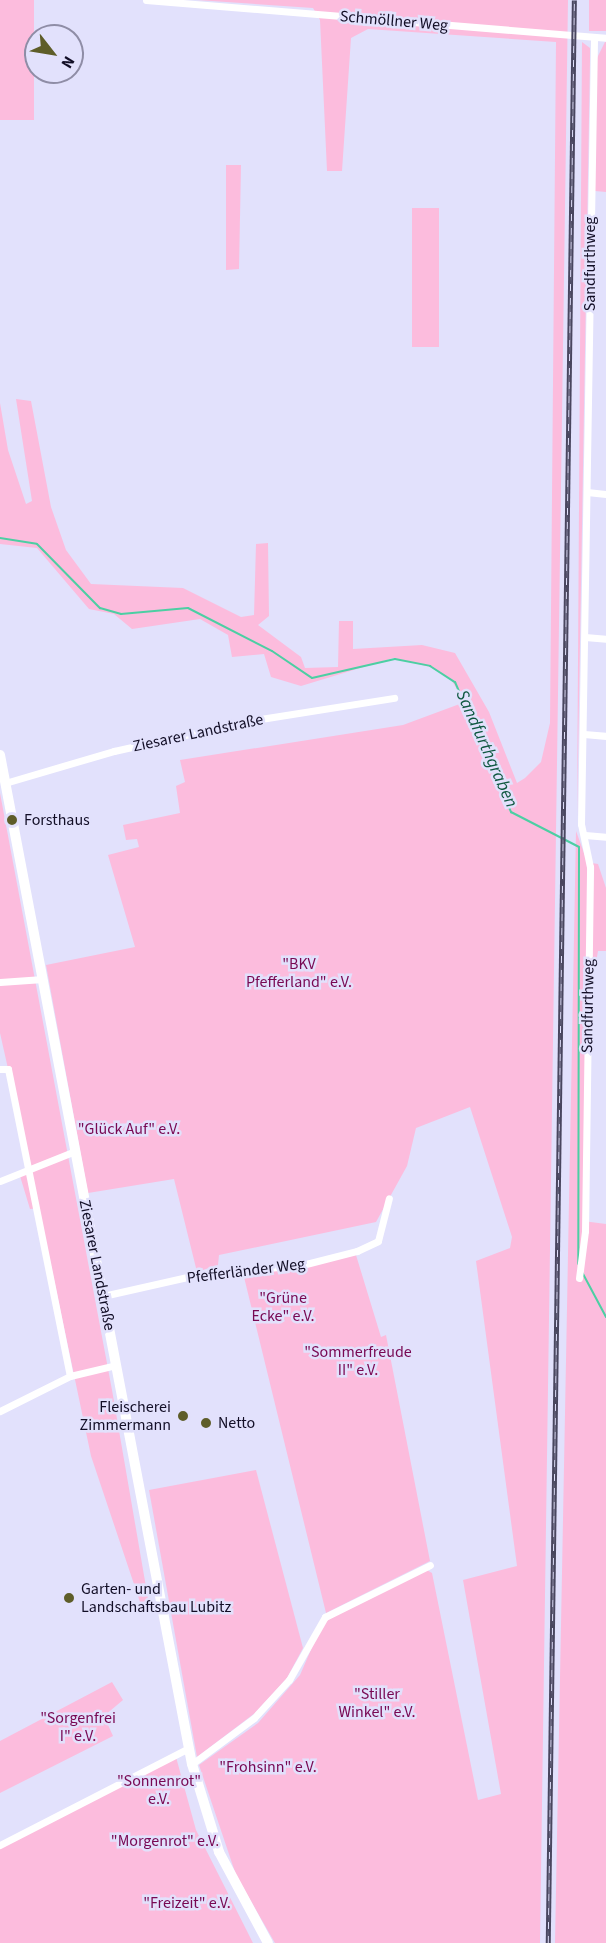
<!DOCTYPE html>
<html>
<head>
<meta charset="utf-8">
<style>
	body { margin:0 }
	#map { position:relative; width:606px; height:1943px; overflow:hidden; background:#e2e1fc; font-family:"Source Sans 3",sans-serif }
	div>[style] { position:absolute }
	.green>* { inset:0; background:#fcbcdd; transform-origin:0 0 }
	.stream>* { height:2px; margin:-1px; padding:0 1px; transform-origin:1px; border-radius:1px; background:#4ccfa3 }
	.minor>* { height:7px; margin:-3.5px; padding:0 3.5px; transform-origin:3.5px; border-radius:3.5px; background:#fff }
	.secondary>* { height:10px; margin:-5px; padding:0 5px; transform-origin:5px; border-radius:5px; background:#fff }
	.rail>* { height:4.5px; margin-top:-2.25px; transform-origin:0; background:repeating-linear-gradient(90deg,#e2e1fc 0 7px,#49465f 0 14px); box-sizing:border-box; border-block:2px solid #49465f }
	.dots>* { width:16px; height:16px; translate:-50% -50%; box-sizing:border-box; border:3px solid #e2e1fc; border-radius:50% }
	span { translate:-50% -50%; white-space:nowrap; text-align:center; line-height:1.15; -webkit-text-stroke:5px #e2e1fc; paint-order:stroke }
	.street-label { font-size:16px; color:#120e26 }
	.poi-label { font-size:16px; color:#120e26 }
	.left { translate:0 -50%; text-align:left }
	.right { translate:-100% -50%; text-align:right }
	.park-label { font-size:16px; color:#780853 }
	.water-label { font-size:18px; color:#0f5841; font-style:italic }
	.north { position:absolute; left:24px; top:24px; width:60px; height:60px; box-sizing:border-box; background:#e2e1fc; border:2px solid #8f8da6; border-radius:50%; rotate:121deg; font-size:16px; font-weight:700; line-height:24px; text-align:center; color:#120e26 }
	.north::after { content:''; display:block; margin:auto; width:21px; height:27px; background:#5e5d29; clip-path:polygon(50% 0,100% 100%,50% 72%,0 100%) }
</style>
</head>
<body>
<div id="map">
	<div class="green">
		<i style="left:0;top:0;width:34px;height:120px"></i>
		<i style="clip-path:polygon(197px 0,568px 0,540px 1943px,275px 1943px,236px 1875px,199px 1765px,258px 1723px,300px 1675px,323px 1622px,425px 1569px,432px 1573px,478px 1800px,501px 1794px,463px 1580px,517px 1566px,476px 1261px,510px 1248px,512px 1237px,470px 1107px,416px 1128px,407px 1166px,376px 1222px,219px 1255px,218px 1265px,197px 1272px,174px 1179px,88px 1193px,46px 965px,135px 947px,108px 855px,139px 847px,137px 839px,126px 840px,123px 825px,180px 813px,176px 786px,185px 782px,180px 760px,403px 725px,465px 702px,450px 678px,430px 667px,393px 658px,301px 686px,271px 677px,264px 654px,232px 657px,228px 635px,200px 619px,132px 629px,114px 614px,89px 609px,37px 548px,0 544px,0 403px,8px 450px,26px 504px,32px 501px,16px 399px,31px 401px,51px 507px,66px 550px,91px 584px,183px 588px,241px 617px,254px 615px,256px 544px,268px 543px,269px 616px,258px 625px,301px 657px,305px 668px,338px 667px,339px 621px,353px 621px,353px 649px,422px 645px,455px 653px,489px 712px,517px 783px,525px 778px,541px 762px,550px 723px,556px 42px,368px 29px,351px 38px,342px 171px,327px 171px,320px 20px,313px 8px)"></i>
		<i style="left:589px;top:0;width:17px;height:31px"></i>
		<i style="clip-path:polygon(582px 42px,590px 48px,590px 61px,577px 818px)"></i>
		<i style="clip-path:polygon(605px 42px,606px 42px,606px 192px,595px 191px,596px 60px)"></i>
		<i style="clip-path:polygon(226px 165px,241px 165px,239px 269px,226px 270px)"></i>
		<i style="left:412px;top:208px;width:27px;height:139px"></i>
		<i style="clip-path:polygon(0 793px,112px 1390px,150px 1610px,144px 1614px,91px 1456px,39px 1208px,30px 1209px,20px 1176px,31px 1171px,0 1033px)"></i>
		<i style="clip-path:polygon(576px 831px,588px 864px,583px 1221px,606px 1224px,606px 1943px,555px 1943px)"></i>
		<i style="clip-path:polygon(592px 863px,598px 864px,606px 888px,606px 951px,598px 951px,592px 986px)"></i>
		<i style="clip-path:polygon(356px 1255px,381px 1337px,386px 1335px,430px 1561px,326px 1613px,244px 1277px)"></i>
		<i style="clip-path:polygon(256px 1470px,303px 1648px,287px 1678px,255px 1713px,197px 1757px,149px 1490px)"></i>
		<i style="clip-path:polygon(112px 1682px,123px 1700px,104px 1716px,113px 1736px,0 1793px,0 1741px)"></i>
		<i style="clip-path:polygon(176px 1757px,196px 1830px,253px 1943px,0 1943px,0 1847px)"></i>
	</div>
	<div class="stream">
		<i style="left:0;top:538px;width:37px;rotate:9deg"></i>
		<i style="left:37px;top:544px;width:90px;rotate:45.5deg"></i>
		<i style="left:100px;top:608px;width:22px;rotate:16deg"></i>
		<i style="left:121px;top:614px;width:67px;rotate:-5.1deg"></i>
		<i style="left:188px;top:608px;width:94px;rotate:27.1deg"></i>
		<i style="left:272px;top:651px;width:48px;rotate:34deg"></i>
		<i style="left:312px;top:678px;width:85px;rotate:-12.9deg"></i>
		<i style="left:395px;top:659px;width:36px;rotate:11deg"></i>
		<i style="left:430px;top:666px;width:30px;rotate:33deg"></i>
		<i style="left:455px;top:682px;width:142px;rotate:66.7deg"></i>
		<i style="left:511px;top:812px;width:76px;rotate:27.2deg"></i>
		<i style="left:579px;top:847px;width:417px;rotate:90.1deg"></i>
		<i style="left:582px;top:1272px;width:51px;rotate:61.9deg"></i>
	</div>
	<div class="minor">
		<i style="left:146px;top:0;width:462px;rotate:4.7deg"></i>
		<i style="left:587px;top:492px;width:19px;rotate:6deg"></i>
		<i style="left:585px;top:637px;width:21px;rotate:5deg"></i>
		<i style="left:584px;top:734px;width:22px;rotate:5deg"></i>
		<i style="left:5px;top:783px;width:114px;rotate:-16.4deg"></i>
		<i style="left:114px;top:751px;width:137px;rotate:-12.6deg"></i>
		<i style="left:248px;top:721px;width:148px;rotate:-9deg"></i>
		<i style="left:585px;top:835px;width:21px;rotate:5deg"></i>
		<i style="left:0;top:982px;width:43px;rotate:-4deg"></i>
		<i style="left:0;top:1069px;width:8px"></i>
		<i style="left:8px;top:1069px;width:313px;rotate:78.6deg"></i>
		<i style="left:0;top:1181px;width:81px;rotate:-21.8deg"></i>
		<i style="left:579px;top:1278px;width:47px;rotate:-82.7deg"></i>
		<i style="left:585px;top:1231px;width:364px;rotate:-89.2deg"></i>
		<i style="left:590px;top:867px;width:44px;rotate:-101.8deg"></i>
		<i style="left:581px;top:824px;width:787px;rotate:-89.05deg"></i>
		<i style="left:103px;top:1296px;width:100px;rotate:-12.7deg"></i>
		<i style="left:201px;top:1274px;width:101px;rotate:-5.1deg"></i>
		<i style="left:302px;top:1265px;width:57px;rotate:-14.3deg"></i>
		<i style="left:357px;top:1251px;width:23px;rotate:-25deg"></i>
		<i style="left:378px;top:1241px;width:44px;rotate:-75.7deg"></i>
		<i style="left:0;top:1411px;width:78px;rotate:-26.6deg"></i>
		<i style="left:70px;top:1376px;width:47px;rotate:-13.4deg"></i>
		<i style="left:192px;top:1764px;width:77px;rotate:-36.6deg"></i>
		<i style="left:254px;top:1718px;width:52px;rotate:-47.4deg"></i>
		<i style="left:289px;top:1680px;width:73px;rotate:-60.3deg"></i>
		<i style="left:325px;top:1617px;width:117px;rotate:-26.3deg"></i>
		<i style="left:0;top:1845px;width:212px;rotate:-27.2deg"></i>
	</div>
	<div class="secondary">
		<i style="left:0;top:755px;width:1027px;rotate:79.23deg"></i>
		<i style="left:192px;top:1764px;width:92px;rotate:72.9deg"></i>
		<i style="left:219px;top:1852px;width:103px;rotate:61.7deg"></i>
	</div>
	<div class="rail">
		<i style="left:548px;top:1943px;width:1943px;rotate:-89.23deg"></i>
	</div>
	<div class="dots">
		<i style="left:12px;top:820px;background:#5e5d29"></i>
		<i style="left:183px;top:1416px;background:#5e5d29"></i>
		<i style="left:206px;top:1423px;background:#5e5d29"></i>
		<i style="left:69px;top:1598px;background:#5e5d29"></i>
	</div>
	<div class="street-label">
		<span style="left:394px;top:21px;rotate:5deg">Schmöllner Weg</span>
		<span style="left:590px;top:264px;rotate:-90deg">Sandfurthweg</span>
		<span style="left:198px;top:733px;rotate:-12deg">Ziesarer Landstraße</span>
		<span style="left:588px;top:1006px;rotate:-89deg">Sandfurthweg</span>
		<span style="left:97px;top:1265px;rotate:79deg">Ziesarer Landstraße</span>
		<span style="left:246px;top:1271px;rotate:-7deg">Pfefferländer Weg</span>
	</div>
	<div class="poi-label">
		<span class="left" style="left:24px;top:820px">Forsthaus</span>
		<span class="right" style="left:171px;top:1416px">Fleischerei<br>Zimmermann</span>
		<span class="left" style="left:218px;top:1423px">Netto</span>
		<span class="left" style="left:81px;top:1598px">Garten- und<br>Landschaftsbau Lubitz</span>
	</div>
	<div class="park-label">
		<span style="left:299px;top:973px">"BKV<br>Pfefferland" e.V.</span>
		<span style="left:129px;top:1129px">"Glück Auf" e.V.</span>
		<span style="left:283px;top:1307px">"Grüne<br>Ecke" e.V.</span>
		<span style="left:358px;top:1361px">"Sommerfreude<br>II" e.V.</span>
		<span style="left:377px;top:1703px">"Stiller<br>Winkel" e.V.</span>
		<span style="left:78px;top:1727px">"Sorgenfrei<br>I" e.V.</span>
		<span style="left:268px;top:1767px">"Frohsinn" e.V.</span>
		<span style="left:159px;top:1790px">"Sonnenrot"<br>e.V.</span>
		<span style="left:165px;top:1841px">"Morgenrot" e.V.</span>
		<span style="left:187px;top:1903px">"Freizeit" e.V.</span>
	</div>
	<div class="water-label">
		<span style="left:486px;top:749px;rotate:66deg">Sandfurthgraben</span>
	</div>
	<div class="north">N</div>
</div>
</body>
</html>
